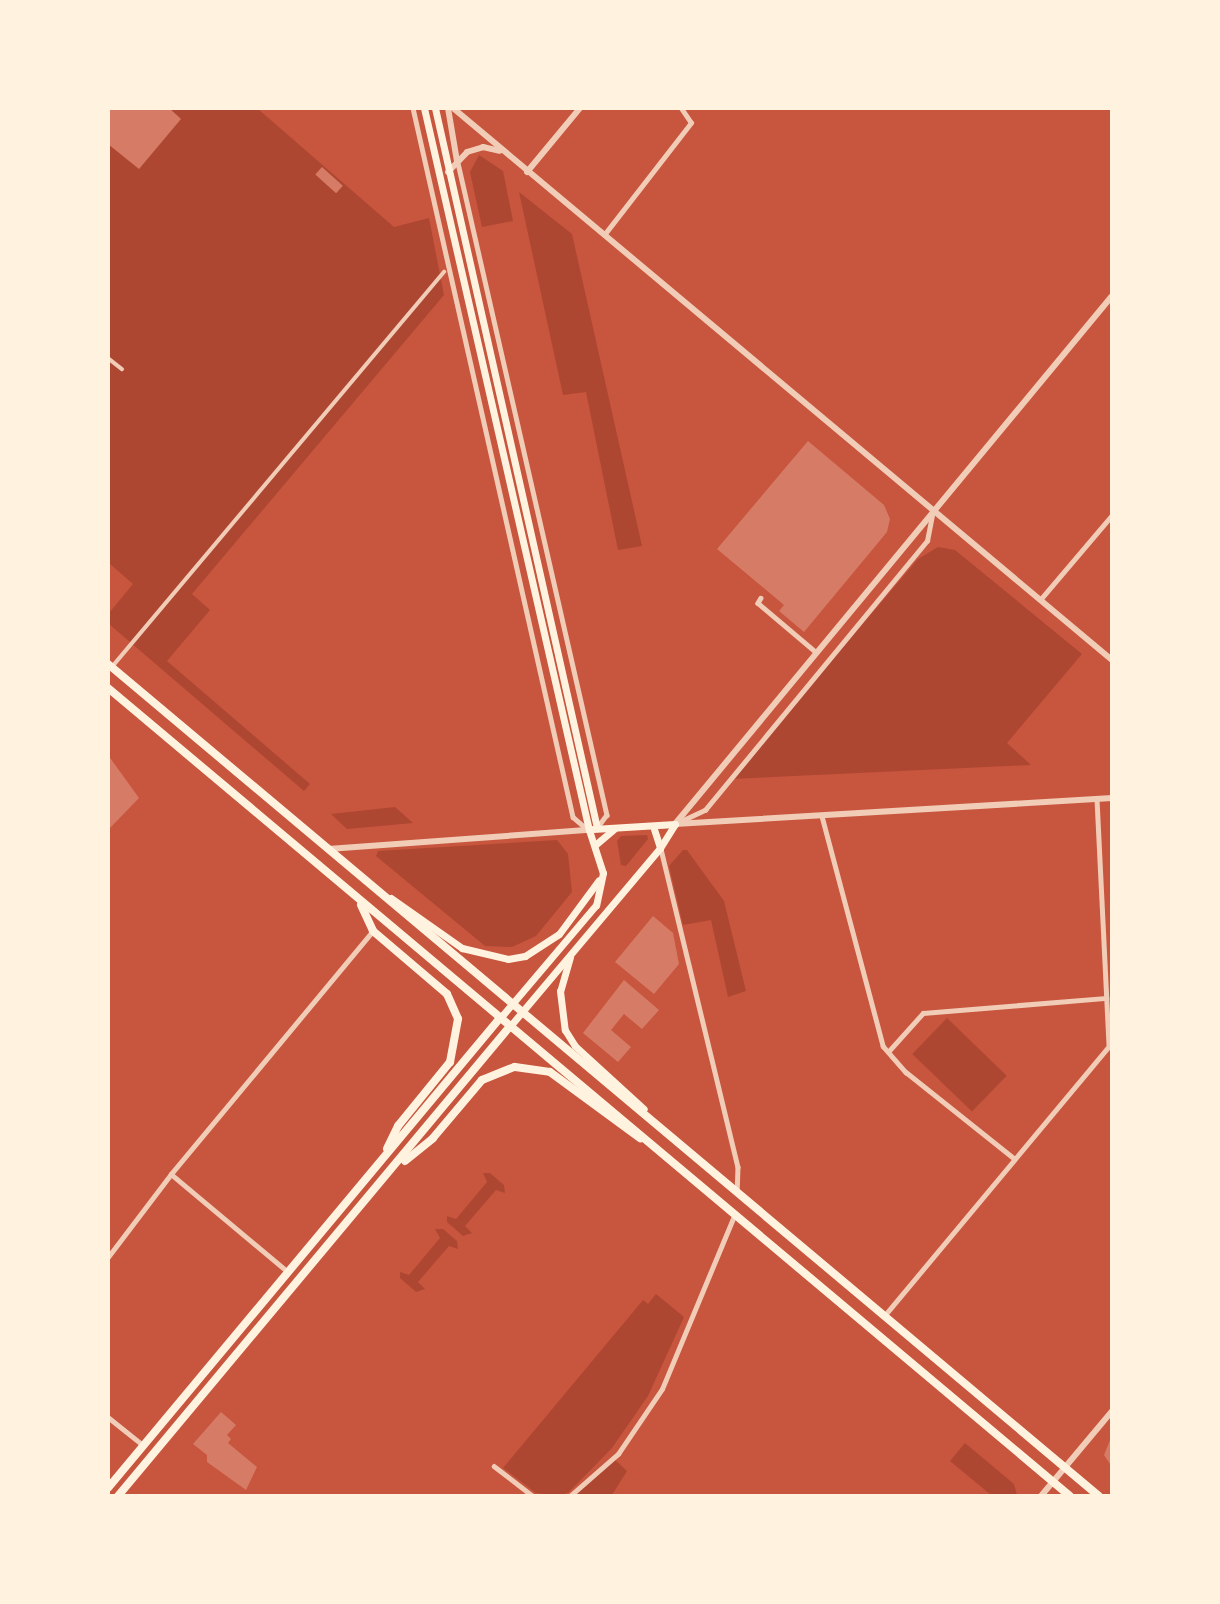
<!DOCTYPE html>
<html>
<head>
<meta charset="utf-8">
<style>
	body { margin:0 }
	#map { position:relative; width:1220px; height:1604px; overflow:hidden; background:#c8553d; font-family:Overpass,sans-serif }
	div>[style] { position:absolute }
	.green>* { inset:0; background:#ae4732; transform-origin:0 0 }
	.building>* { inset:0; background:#d67c66; transform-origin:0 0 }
	.pedestrian>* { height:3.5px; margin:-1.75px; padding:0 1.75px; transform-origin:1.75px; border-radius:1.75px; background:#f1ccb7 }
	.minor>* { height:4.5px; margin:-2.25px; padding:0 2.25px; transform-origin:2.25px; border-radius:2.25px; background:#f1ccb7 }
	.tertiary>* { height:6px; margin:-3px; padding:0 3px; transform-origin:3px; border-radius:3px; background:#f1ccb7 }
	.secondary>* { height:7px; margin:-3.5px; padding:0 3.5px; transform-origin:3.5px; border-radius:3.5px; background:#fff3e0 }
	.primary>* { height:8px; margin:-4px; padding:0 4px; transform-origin:4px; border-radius:4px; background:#fff3e0 }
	span { translate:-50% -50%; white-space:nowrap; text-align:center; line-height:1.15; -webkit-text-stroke:5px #fff3e0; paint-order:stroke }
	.frame { position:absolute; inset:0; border:110px solid #fff3e0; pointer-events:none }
</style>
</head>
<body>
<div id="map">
	<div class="green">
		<i style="clip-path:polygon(109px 109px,258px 109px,394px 227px,429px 218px,444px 295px,192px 594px,210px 610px,167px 661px,310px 784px,304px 791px,109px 624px,109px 613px,133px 584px,109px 563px)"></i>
		<i style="clip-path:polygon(479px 155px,503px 171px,513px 221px,482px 227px,470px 172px)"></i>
		<i style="clip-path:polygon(519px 192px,572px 234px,642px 546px,618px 550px,586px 392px,563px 395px)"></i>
		<i style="clip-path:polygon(938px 547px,955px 550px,1082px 654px,1007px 743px,1031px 765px,731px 779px,918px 559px)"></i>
		<i style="clip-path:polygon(395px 807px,413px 823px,347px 829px,331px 814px)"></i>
		<i style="clip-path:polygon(647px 835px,648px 839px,626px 866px,621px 865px,617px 841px,621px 836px)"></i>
		<i style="clip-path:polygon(557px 840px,568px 854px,572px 892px,536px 936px,512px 947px,485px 946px,376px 856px,378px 851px)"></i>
		<i style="clip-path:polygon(683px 850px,687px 850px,724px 901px,746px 991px,728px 997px,711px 920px,683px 925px,669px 866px)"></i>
		<i style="left:947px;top:1018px;width:83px;height:50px;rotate:44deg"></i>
		<i style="clip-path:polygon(483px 1173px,490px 1173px,504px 1185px,505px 1193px,496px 1190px,465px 1226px,472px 1233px,463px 1236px,447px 1222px,447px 1216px,456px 1219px,487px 1182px)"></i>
		<i style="clip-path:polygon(435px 1229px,443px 1229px,457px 1241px,458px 1249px,449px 1246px,418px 1282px,425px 1289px,416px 1292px,400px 1278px,400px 1272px,409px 1275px,440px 1238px)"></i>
		<i style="clip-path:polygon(656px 1294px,684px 1317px,648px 1396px,612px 1448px,569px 1492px,560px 1496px,536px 1493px,503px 1468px,643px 1300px,648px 1304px)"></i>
		<i style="clip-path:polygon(965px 1443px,1014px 1484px,1017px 1495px,991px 1495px,950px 1461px)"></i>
		<i style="clip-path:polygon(614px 1459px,627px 1471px,612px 1495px,571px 1496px)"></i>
	</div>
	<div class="building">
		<i style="clip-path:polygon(108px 108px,169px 108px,181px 119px,139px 169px,108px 144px)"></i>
		<i style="left:322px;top:167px;width:28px;height:10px;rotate:42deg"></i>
		<i style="clip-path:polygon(808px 441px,884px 505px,890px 519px,887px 532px,804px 632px,779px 611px,784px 605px,717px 549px)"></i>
		<i style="clip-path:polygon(108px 755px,139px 798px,108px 830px)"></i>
		<i style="clip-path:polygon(653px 916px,673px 933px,679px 964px,654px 994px,615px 962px)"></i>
		<i style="clip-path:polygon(624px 980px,659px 1010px,642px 1029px,624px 1014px,611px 1030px,631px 1047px,618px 1062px,583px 1033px)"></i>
		<i style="clip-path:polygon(221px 1412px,236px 1425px,227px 1435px,231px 1439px,228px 1443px,257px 1467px,246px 1490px,207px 1462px,207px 1455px,193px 1444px)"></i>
		<i style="clip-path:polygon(1112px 1435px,1112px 1467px,1104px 1455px)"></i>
	</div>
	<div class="pedestrian">
		<i style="left:108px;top:358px;width:18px;rotate:38deg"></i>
		<i style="left:112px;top:667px;width:516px;rotate:-49.95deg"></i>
	</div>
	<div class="minor">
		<i style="left:413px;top:108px;width:727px;rotate:77.28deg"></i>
		<i style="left:573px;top:817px;width:20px;rotate:41deg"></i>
		<i style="left:458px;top:163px;width:669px;rotate:77.13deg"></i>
		<i style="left:607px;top:815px;width:15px;rotate:127deg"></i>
		<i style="left:604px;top:235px;width:142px;rotate:-52.2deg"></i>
		<i style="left:691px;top:123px;width:18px;rotate:-124deg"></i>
		<i style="left:761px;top:598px;width:6px;rotate:121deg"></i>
		<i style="left:758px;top:603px;width:76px;rotate:40.2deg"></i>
		<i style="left:1040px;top:600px;width:111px;rotate:-49.7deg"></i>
		<i style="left:1097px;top:799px;width:247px;rotate:87.2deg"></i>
		<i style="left:822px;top:816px;width:238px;rotate:75.1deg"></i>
		<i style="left:883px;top:1046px;width:35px;rotate:49deg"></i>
		<i style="left:906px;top:1072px;width:139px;rotate:38.6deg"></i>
		<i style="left:679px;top:822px;width:29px;rotate:-25deg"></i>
		<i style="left:705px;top:810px;width:349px;rotate:-50.5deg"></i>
		<i style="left:927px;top:541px;width:26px;rotate:-79deg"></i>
		<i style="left:661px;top:849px;width:327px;rotate:76.4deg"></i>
		<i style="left:738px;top:1167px;width:24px;rotate:92deg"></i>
		<i style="left:888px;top:1052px;width:52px;rotate:-48.1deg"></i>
		<i style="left:923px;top:1013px;width:184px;rotate:-4.7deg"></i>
		<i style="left:171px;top:1174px;width:153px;rotate:39.9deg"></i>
		<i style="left:108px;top:1257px;width:104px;rotate:-52.8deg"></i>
		<i style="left:171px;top:1174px;width:316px;rotate:-50.3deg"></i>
		<i style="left:885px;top:1315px;width:350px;rotate:-50.2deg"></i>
		<i style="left:108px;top:1417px;width:45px;rotate:38.7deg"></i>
		<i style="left:494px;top:1466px;width:49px;rotate:37.6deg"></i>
		<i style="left:570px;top:1496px;width:64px;rotate:-41.2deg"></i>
		<i style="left:618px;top:1454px;width:78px;rotate:-55.9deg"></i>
		<i style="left:662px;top:1389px;width:190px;rotate:-67.4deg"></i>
	</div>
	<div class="tertiary">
		<i style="left:448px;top:108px;width:54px;rotate:80.4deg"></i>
		<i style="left:453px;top:108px;width:860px;rotate:39.95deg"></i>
		<i style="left:448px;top:172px;width:28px;rotate:-46deg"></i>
		<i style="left:467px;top:152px;width:17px;rotate:-17deg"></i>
		<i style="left:483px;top:147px;width:17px;rotate:13deg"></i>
		<i style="left:527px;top:172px;width:83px;rotate:-50.4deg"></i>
		<i style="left:675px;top:824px;width:685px;rotate:-50.39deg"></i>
		<i style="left:675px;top:824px;width:438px;rotate:-3.4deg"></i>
		<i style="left:328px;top:849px;width:262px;rotate:-4.2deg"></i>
		<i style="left:1041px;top:1496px;width:111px;rotate:-50.1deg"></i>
	</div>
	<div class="secondary">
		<i style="left:424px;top:108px;width:741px;rotate:77.13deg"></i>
		<i style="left:589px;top:830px;width:45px;rotate:72deg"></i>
		<i style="left:603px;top:873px;width:33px;rotate:102deg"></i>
		<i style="left:596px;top:905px;width:148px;rotate:130.3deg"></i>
		<i style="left:435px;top:108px;width:738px;rotate:77.32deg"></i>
		<i style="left:653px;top:826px;width:23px;rotate:72deg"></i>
		<i style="left:593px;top:829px;width:82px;rotate:-3.5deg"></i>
		<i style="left:595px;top:845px;width:25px;rotate:-40deg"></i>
		<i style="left:391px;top:898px;width:87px;rotate:35.2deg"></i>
		<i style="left:462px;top:948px;width:47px;rotate:13.4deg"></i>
		<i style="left:508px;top:959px;width:17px;rotate:-10deg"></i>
		<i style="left:525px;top:956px;width:40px;rotate:-32.9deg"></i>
		<i style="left:559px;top:934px;width:67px;rotate:-53.5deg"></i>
		<i style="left:570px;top:957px;width:35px;rotate:106deg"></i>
		<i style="left:560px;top:991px;width:39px;rotate:83deg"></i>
		<i style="left:565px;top:1030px;width:19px;rotate:58deg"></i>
		<i style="left:575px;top:1046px;width:93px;rotate:42.4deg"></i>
		<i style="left:511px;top:1025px;width:231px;rotate:-49.9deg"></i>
		<i style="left:660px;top:848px;width:28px;rotate:-58deg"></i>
	</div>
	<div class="primary">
		<i style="left:108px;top:664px;width:1294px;rotate:40.02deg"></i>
		<i style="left:108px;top:688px;width:1256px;rotate:40.03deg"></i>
		<i style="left:361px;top:905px;width:29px;rotate:65deg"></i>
		<i style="left:373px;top:931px;width:97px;rotate:40.4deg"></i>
		<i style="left:447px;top:994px;width:27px;rotate:66deg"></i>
		<i style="left:458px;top:1019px;width:44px;rotate:100.5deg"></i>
		<i style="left:450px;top:1062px;width:82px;rotate:129.1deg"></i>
		<i style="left:398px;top:1126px;width:25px;rotate:116deg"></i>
		<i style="left:405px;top:1161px;width:36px;rotate:-39deg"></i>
		<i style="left:433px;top:1138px;width:76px;rotate:-49.8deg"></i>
		<i style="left:482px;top:1080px;width:35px;rotate:-22deg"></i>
		<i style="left:515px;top:1067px;width:35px;rotate:8deg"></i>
		<i style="left:550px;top:1072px;width:112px;rotate:36.3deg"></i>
		<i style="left:108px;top:1488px;width:612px;rotate:-50.17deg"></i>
		<i style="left:118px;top:1496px;width:613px;rotate:-50.16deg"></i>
	</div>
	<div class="frame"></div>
</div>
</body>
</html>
